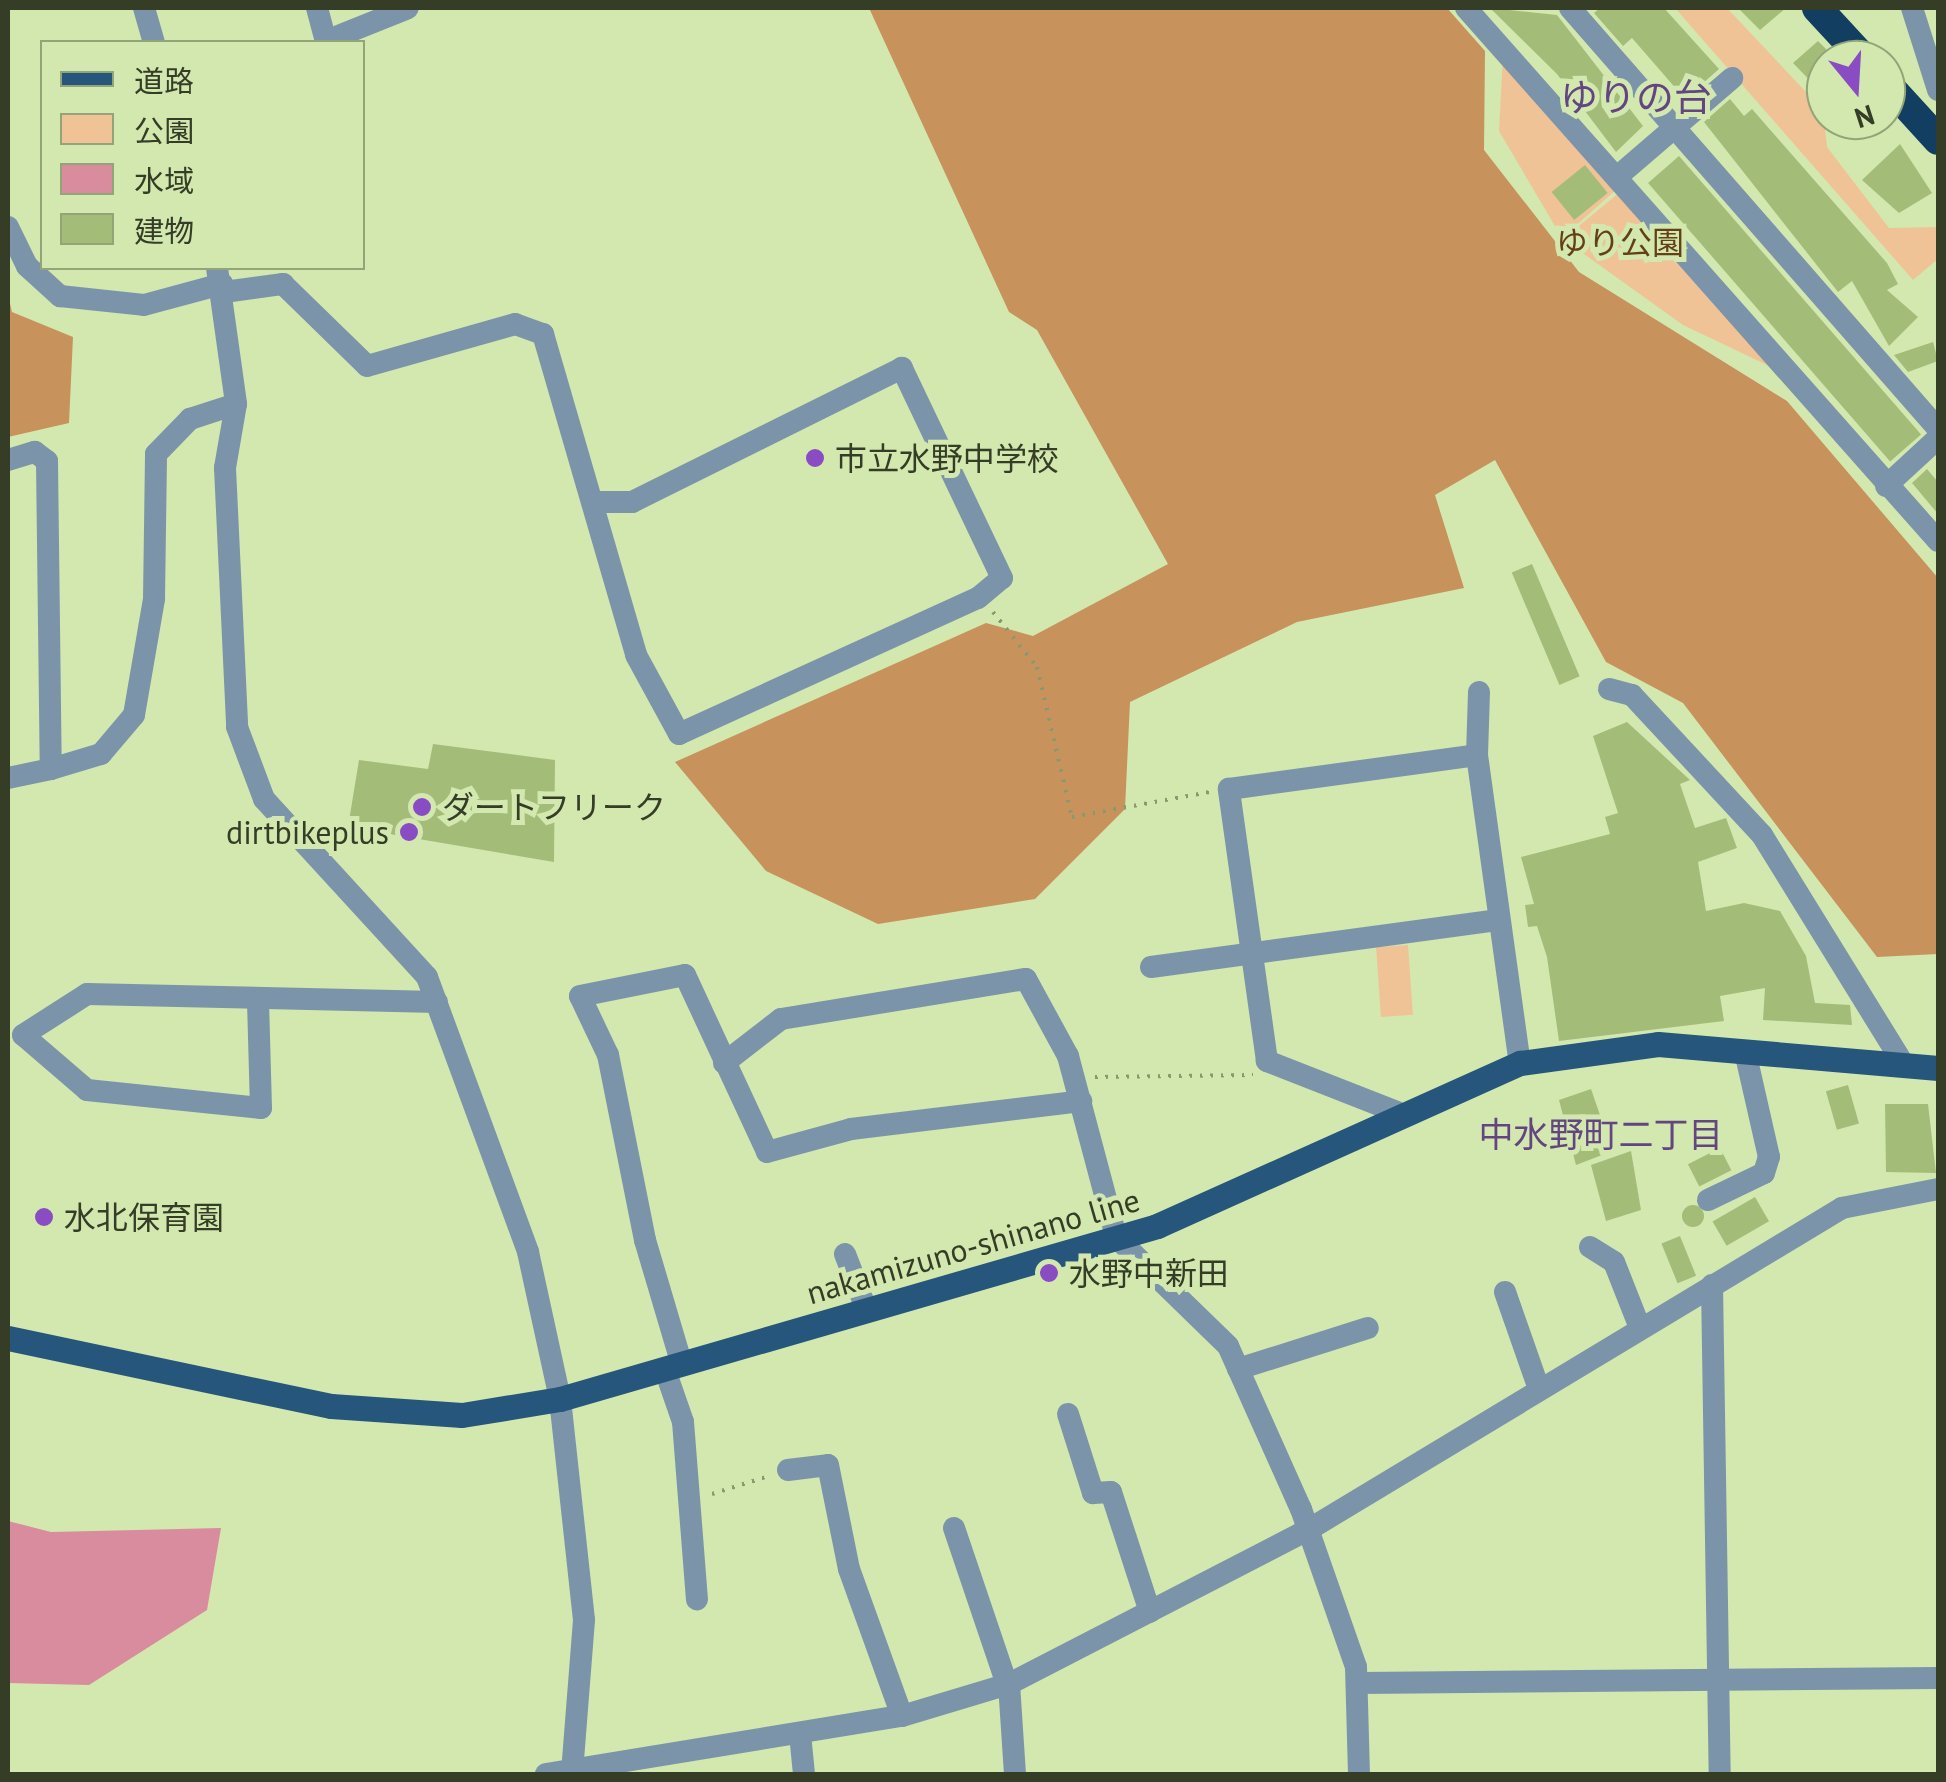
<!DOCTYPE html>
<html>
<head>
<meta charset="utf-8">
<style>
	body { margin:0 }
	#map { position:relative; width:1946px; height:1782px; overflow:hidden; background:#d2e8af; font-family:"PT Sans","Noto Sans JP",sans-serif }
	div>[style] { position:absolute }
	.green>* { inset:0; background:#f0c397; transform-origin:0 0 }
	.forest>* { inset:0; background:#c7925c }
	.water>* { inset:0; background:#d98c9d }
	.building>* { inset:0; background:#a3bd79; transform-origin:0 0 }
	.round { border-radius:50% }
	.path>* { height:4px; margin-top:-2px; transform-origin:0; background:repeating-linear-gradient(90deg,#89986f 0 2.5px,transparent 0 10.5px) }
	.minor>* { height:22px; margin:-11px; padding:0 11px; transform-origin:11px; border-radius:11px; background:#7c94aa }
	.major>* { height:25px; margin:-12.5px; padding:0 12.5px; transform-origin:12.5px; border-radius:12.5px; background:#27567c }
	.highway>* { height:30px; margin:-15px; padding:0 15px; transform-origin:15px; border-radius:15px; background:#123f61 }
	.dots>* { width:28px; height:28px; translate:-50% -50%; box-sizing:border-box; border:5px solid #d2e8af; border-radius:50% }
	span { translate:-50% -50%; white-space:nowrap; text-align:center; line-height:1.15; -webkit-text-stroke:10px #d2e8af; paint-order:stroke }
	.park-label { font-size:32px; color:#654017 }
	.poi-label { font-size:32px; color:#353d26 }
	.left { translate:0 -50%; text-align:left }
	.right { translate:-100% -50%; text-align:right }
	.street-label { font-size:32px; color:#353d26 }
	.neighbourhood-label { font-size:35px; color:#624581 }
	.quarter-label { font-size:38px; color:#624581 }
	.frame { position:absolute; inset:0; border:10px solid #353d26; pointer-events:none }
	.legend { position:absolute; left:40px; top:40px; width:325px; height:230px; box-sizing:border-box; background:#d2e8af; border:2px solid #93a478; margin:0; padding:12px 18px; list-style:none; font-size:30px; color:#353d26 }
	.legend li { display:flex; align-items:center; gap:20px; height:50px }
	.legend b { width:50px; border:2px solid #93a478 }
	.north { position:absolute; left:1806px; top:40px; width:100px; height:100px; box-sizing:border-box; background:#d2e8af; border:2px solid #93a478; border-radius:50%; rotate:162deg; font-size:28px; font-weight:700; line-height:40px; text-align:center; color:#353d26 }
	.north::after { content:''; display:block; margin:auto; width:35px; height:45px; background:#8a4cc2; clip-path:polygon(50% 0,100% 100%,50% 72%,0 100%) }
</style>
</head>
<body>
<div id="map">
	<div class="green">
		<i style="clip-path:polygon(1675px 8px,1727px 8px,1823px 110px,1827px 147px,1889px 228px,1938px 227px,1938px 259px,1913px 280px)"></i>
		<i style="clip-path:polygon(1504px 36px,1618px 188px,1562px 238px,1499px 131px)"></i>
		<i style="clip-path:polygon(1620px 192px,1769px 366px,1683px 325px,1563px 239px)"></i>
		<i style="left:1408px;top:945px;width:70px;height:32px;rotate:86deg"></i>
	</div>
	<div class="forest">
		<i style="clip-path:polygon(869px 8px,1447px 8px,1485px 51px,1484px 150px,1579px 272px,1787px 401px,1938px 578px,1938px 954px,1877px 957px,1683px 703px,1606px 662px,1495px 460px,1435px 495px,1464px 588px,1297px 622px,1130px 702px,1125px 809px,1035px 899px,878px 924px,766px 871px,675px 762px,986px 623px,1033px 636px,1168px 564px,1037px 330px,1009px 312px)"></i>
		<i style="clip-path:polygon(8px 295px,12px 312px,73px 337px,69px 423px,8px 437px)"></i>
	</div>
	<div class="water">
		<i style="clip-path:polygon(8px 1521px,51px 1532px,221px 1528px,207px 1610px,89px 1685px,8px 1683px)"></i>
	</div>
	<div class="building">
		<i style="clip-path:polygon(1490px 8px,1557px 15px,1643px 126px,1616px 152px,1557px 74px)"></i>
		<i style="clip-path:polygon(1600px 8px,1664px 8px,1719px 69px,1685px 99px,1632px 38px,1623px 46px,1594px 13px)"></i>
		<i style="clip-path:polygon(1738px 8px,1786px 8px,1760px 30px)"></i>
		<i style="clip-path:polygon(1818px 41px,1826px 49px,1826px 97px,1793px 63px)"></i>
		<i style="clip-path:polygon(1730px 99px,1744px 116px,1752px 109px,1887px 263px,1898px 284px,1887px 290px,1918px 317px,1889px 346px,1852px 281px,1838px 292px,1704px 122px)"></i>
		<i style="clip-path:polygon(1900px 144px,1932px 193px,1899px 213px,1862px 180px)"></i>
		<i style="left:1679px;top:156px;width:369px;height:41px;rotate:49deg"></i>
		<i style="left:1585px;top:165px;width:36px;height:43px;rotate:51deg"></i>
		<i style="clip-path:polygon(1933px 342px,1938px 361px,1908px 372px,1894px 355px)"></i>
		<i style="clip-path:polygon(1927px 469px,1938px 482px,1938px 514px,1912px 483px)"></i>
		<i style="left:1532px;top:564px;width:122px;height:22px;rotate:67deg"></i>
		<i style="clip-path:polygon(1627px 722px,1690px 780px,1680px 784px,1695px 828px,1726px 818px,1737px 848px,1698px 862px,1706px 911px,1744px 903px,1780px 911px,1806px 956px,1815px 1003px,1850px 1005px,1852px 1025px,1763px 1020px,1765px 988px,1720px 996px,1724px 1021px,1559px 1041px,1547px 957px,1537px 926px,1528px 927px,1525px 905px,1534px 904px,1521px 857px,1610px 834px,1605px 817px,1618px 813px,1593px 736px)"></i>
		<i style="clip-path:polygon(433px 744px,555px 760px,554px 862px,348px 827px,359px 760px,428px 769px)"></i>
		<i style="left:1848px;top:1085px;width:40px;height:23px;rotate:74deg"></i>
		<i style="clip-path:polygon(1591px 1089px,1600px 1115px,1589px 1119px,1602px 1155px,1576px 1165px,1559px 1100px)"></i>
		<i style="clip-path:polygon(1885px 1104px,1928px 1104px,1936px 1173px,1886px 1172px)"></i>
		<i style="left:1720px;top:1148px;width:25px;height:36px;rotate:63deg"></i>
		<i style="clip-path:polygon(1631px 1151px,1641px 1210px,1606px 1221px,1591px 1165px)"></i>
		<i style="left:1755px;top:1197px;width:28px;height:49px;rotate:60deg"></i>
		<i class="round" style="left:1682px;top:1205px;width:22px;height:22px"></i>
		<i style="left:1680px;top:1236px;width:43px;height:20px;rotate:68deg"></i>
	</div>
	<div class="path">
		<i style="left:993px;top:612px;width:70px;rotate:51.3deg"></i>
		<i style="left:1037px;top:667px;width:154px;rotate:76.9deg"></i>
		<i style="left:1072px;top:817px;width:140px;rotate:-10.3deg"></i>
		<i style="left:1095px;top:1077px;width:158px;rotate:-0.7deg"></i>
		<i style="left:712px;top:1494px;width:60px;rotate:-17.5deg"></i>
	</div>
	<div class="minor">
		<i style="left:144px;top:8px;width:35px;rotate:74deg"></i>
		<i style="left:317px;top:8px;width:34px;rotate:75deg"></i>
		<i style="left:326px;top:41px;width:88px;rotate:-21.9deg"></i>
		<i style="left:1466px;top:8px;width:712px;rotate:48.47deg"></i>
		<i style="left:1570px;top:8px;width:559px;rotate:48.84deg"></i>
		<i style="left:1912px;top:8px;width:86px;rotate:72.4deg"></i>
		<i style="left:1617px;top:177px;width:152px;rotate:-40.7deg"></i>
		<i style="left:8px;top:227px;width:43px;rotate:64deg"></i>
		<i style="left:27px;top:266px;width:45px;rotate:42.3deg"></i>
		<i style="left:60px;top:296px;width:84px;rotate:6.1deg"></i>
		<i style="left:144px;top:305px;width:81px;rotate:-15.1deg"></i>
		<i style="left:217px;top:268px;width:137px;rotate:82deg"></i>
		<i style="left:236px;top:404px;width:65px;rotate:99.8deg"></i>
		<i style="left:225px;top:468px;width:259px;rotate:87.3deg"></i>
		<i style="left:237px;top:727px;width:77px;rotate:69.4deg"></i>
		<i style="left:264px;top:799px;width:241px;rotate:47.5deg"></i>
		<i style="left:427px;top:977px;width:293px;rotate:69.8deg"></i>
		<i style="left:528px;top:1252px;width:150px;rotate:77.7deg"></i>
		<i style="left:560px;top:1399px;width:222px;rotate:83.8deg"></i>
		<i style="left:584px;top:1620px;width:154px;rotate:94.5deg"></i>
		<i style="left:224px;top:292px;width:60px;rotate:-7.7deg"></i>
		<i style="left:283px;top:284px;width:117px;rotate:44.3deg"></i>
		<i style="left:367px;top:366px;width:154px;rotate:-15.8deg"></i>
		<i style="left:515px;top:324px;width:30px;rotate:20deg"></i>
		<i style="left:543px;top:334px;width:334px;rotate:73.8deg"></i>
		<i style="left:636px;top:655px;width:90px;rotate:61.4deg"></i>
		<i style="left:679px;top:734px;width:328px;rotate:-24.5deg"></i>
		<i style="left:978px;top:598px;width:31px;rotate:-40deg"></i>
		<i style="left:1002px;top:578px;width:233px;rotate:-115.5deg"></i>
		<i style="left:902px;top:368px;width:301px;rotate:153.6deg"></i>
		<i style="left:632px;top:502px;width:37px;rotate:180deg"></i>
		<i style="left:8px;top:460px;width:28px;rotate:-17deg"></i>
		<i style="left:35px;top:452px;width:15px;rotate:37deg"></i>
		<i style="left:47px;top:461px;width:308px;rotate:89.3deg"></i>
		<i style="left:51px;top:769px;width:44px;rotate:168.2deg"></i>
		<i style="left:1886px;top:486px;width:71px;rotate:-42.7deg"></i>
		<i style="left:1609px;top:689px;width:24px;rotate:15deg"></i>
		<i style="left:1632px;top:695px;width:191px;rotate:47.1deg"></i>
		<i style="left:1762px;top:835px;width:270px;rotate:58.3deg"></i>
		<i style="left:1479px;top:692px;width:63px;rotate:91.8deg"></i>
		<i style="left:1477px;top:755px;width:311px;rotate:82.1deg"></i>
		<i style="left:51px;top:769px;width:52px;rotate:-16.7deg"></i>
		<i style="left:101px;top:754px;width:51px;rotate:-49.8deg"></i>
		<i style="left:134px;top:715px;width:118px;rotate:-80.2deg"></i>
		<i style="left:154px;top:599px;width:145px;rotate:-89.2deg"></i>
		<i style="left:156px;top:454px;width:49px;rotate:-45.8deg"></i>
		<i style="left:190px;top:419px;width:48px;rotate:-18.1deg"></i>
		<i style="left:1151px;top:967px;width:351px;rotate:-7.7deg"></i>
		<i style="left:258px;top:1001px;width:107px;rotate:88.4deg"></i>
		<i style="left:261px;top:1108px;width:175px;rotate:-174.1deg"></i>
		<i style="left:87px;top:1090px;width:84px;rotate:-139.3deg"></i>
		<i style="left:23px;top:1035px;width:76px;rotate:-32.6deg"></i>
		<i style="left:87px;top:994px;width:350px;rotate:1.3deg"></i>
		<i style="left:724px;top:1063px;width:72px;rotate:-37.7deg"></i>
		<i style="left:781px;top:1019px;width:248px;rotate:-9.3deg"></i>
		<i style="left:1026px;top:979px;width:88px;rotate:61.4deg"></i>
		<i style="left:1068px;top:1056px;width:187px;rotate:75.1deg"></i>
		<i style="left:1116px;top:1237px;width:156px;rotate:44.2deg"></i>
		<i style="left:1228px;top:1346px;width:179px;rotate:65.9deg"></i>
		<i style="left:1301px;top:1509px;width:167px;rotate:70.8deg"></i>
		<i style="left:1356px;top:1667px;width:107px;rotate:88.4deg"></i>
		<i style="left:1397px;top:1112px;width:140px;rotate:-158.6deg"></i>
		<i style="left:1267px;top:1061px;width:275px;rotate:-98deg"></i>
		<i style="left:1229px;top:789px;width:250px;rotate:-7.8deg"></i>
		<i style="left:1708px;top:1200px;width:62px;rotate:-25.7deg"></i>
		<i style="left:1764px;top:1173px;width:17px;rotate:-73deg"></i>
		<i style="left:1769px;top:1157px;width:109px;rotate:-102.8deg"></i>
		<i style="left:1590px;top:1247px;width:28px;rotate:32deg"></i>
		<i style="left:1614px;top:1262px;width:71px;rotate:68.5deg"></i>
		<i style="left:845px;top:1254px;width:61px;rotate:68.9deg"></i>
		<i style="left:1712px;top:1285px;width:489px;rotate:89.1deg"></i>
		<i style="left:1505px;top:1292px;width:103px;rotate:70.7deg"></i>
		<i style="left:682px;top:1365px;width:130px;rotate:-106.5deg"></i>
		<i style="left:645px;top:1240px;width:189px;rotate:-101.3deg"></i>
		<i style="left:608px;top:1055px;width:65px;rotate:-115.4deg"></i>
		<i style="left:580px;top:996px;width:107px;rotate:-11.3deg"></i>
		<i style="left:685px;top:975px;width:195px;rotate:65.1deg"></i>
		<i style="left:767px;top:1152px;width:87px;rotate:-15.3deg"></i>
		<i style="left:851px;top:1129px;width:232px;rotate:-6.9deg"></i>
		<i style="left:1238px;top:1369px;width:136px;rotate:-17.5deg"></i>
		<i style="left:665px;top:1370px;width:55px;rotate:70.9deg"></i>
		<i style="left:683px;top:1422px;width:178px;rotate:85.5deg"></i>
		<i style="left:1068px;top:1414px;width:83px;rotate:72.4deg"></i>
		<i style="left:1093px;top:1493px;width:18px;rotate:-3deg"></i>
		<i style="left:1111px;top:1492px;width:126px;rotate:72deg"></i>
		<i style="left:788px;top:1470px;width:40px;rotate:-7.1deg"></i>
		<i style="left:828px;top:1465px;width:106px;rotate:78.6deg"></i>
		<i style="left:849px;top:1569px;width:156px;rotate:70.2deg"></i>
		<i style="left:954px;top:1528px;width:166px;rotate:71.3deg"></i>
		<i style="left:1360px;top:1683px;width:578px;rotate:-0.5deg"></i>
		<i style="left:1009px;top:1684px;width:90px;rotate:86.2deg"></i>
		<i style="left:800px;top:1734px;width:40px;rotate:84.3deg"></i>
		<i style="left:546px;top:1774px;width:361px;rotate:-9.3deg"></i>
		<i style="left:902px;top:1716px;width:112px;rotate:-16.7deg"></i>
		<i style="left:1009px;top:1684px;width:336px;rotate:-27.3deg"></i>
		<i style="left:1308px;top:1530px;width:624px;rotate:-31.09deg"></i>
		<i style="left:1842px;top:1208px;width:98px;rotate:-11.2deg"></i>
	</div>
	<div class="major">
		<i style="left:8px;top:1338px;width:330px;rotate:11.9deg"></i>
		<i style="left:331px;top:1406px;width:131px;rotate:3.9deg"></i>
		<i style="left:462px;top:1415px;width:99px;rotate:-9.3deg"></i>
		<i style="left:560px;top:1399px;width:622px;rotate:-16.16deg"></i>
		<i style="left:1157px;top:1226px;width:398px;rotate:-24.2deg"></i>
		<i style="left:1520px;top:1063px;width:139px;rotate:-7.8deg"></i>
		<i style="left:1658px;top:1044px;width:281px;rotate:4.9deg"></i>
	</div>
	<div class="highway">
		<i style="left:1817px;top:8px;width:71px;rotate:47.3deg"></i>
		<i style="left:1886px;top:83px;width:77px;rotate:47.6deg"></i>
	</div>
	<div class="dots">
		<i style="left:815px;top:458px;background:#8a4cc2"></i>
		<i style="left:422px;top:807px;background:#8a4cc2"></i>
		<i style="left:409px;top:832px;background:#8a4cc2"></i>
		<i style="left:44px;top:1217px;background:#8a4cc2"></i>
		<i style="left:1049px;top:1273px;background:#8a4cc2"></i>
	</div>
	<div class="park-label">
		<span style="left:1620px;top:242px">ゆり公園</span>
	</div>
	<div class="poi-label">
		<span class="left" style="left:835px;top:458px">市立水野中学校</span>
		<span class="left" style="left:442px;top:807px">ダートフリーク</span>
		<span class="right" style="left:389px;top:832px">dirtbikeplus</span>
		<span class="left" style="left:64px;top:1217px">水北保育園</span>
		<span class="left" style="left:1069px;top:1273px">水野中新田</span>
	</div>
	<div class="street-label">
		<span style="left:973px;top:1246px;rotate:-16deg">nakamizuno-shinano line</span>
	</div>
	<div class="neighbourhood-label">
		<span style="left:1601px;top:1134px">中水野町二丁目</span>
	</div>
	<div class="quarter-label">
		<span style="left:1636px;top:97px">ゆりの台</span>
	</div>
	<div class="frame"></div>
	<ul class="legend">
	<li><b style="height:12px;background:#27567c"></b>道路</li>
	<li><b style="height:28px;background:#f0c397"></b>公園</li>
	<li><b style="height:28px;background:#d98c9d"></b>水域</li>
	<li><b style="height:28px;background:#a3bd79"></b>建物</li>
	</ul>
	<div class="north">N</div>
</div>
</body>
</html>
